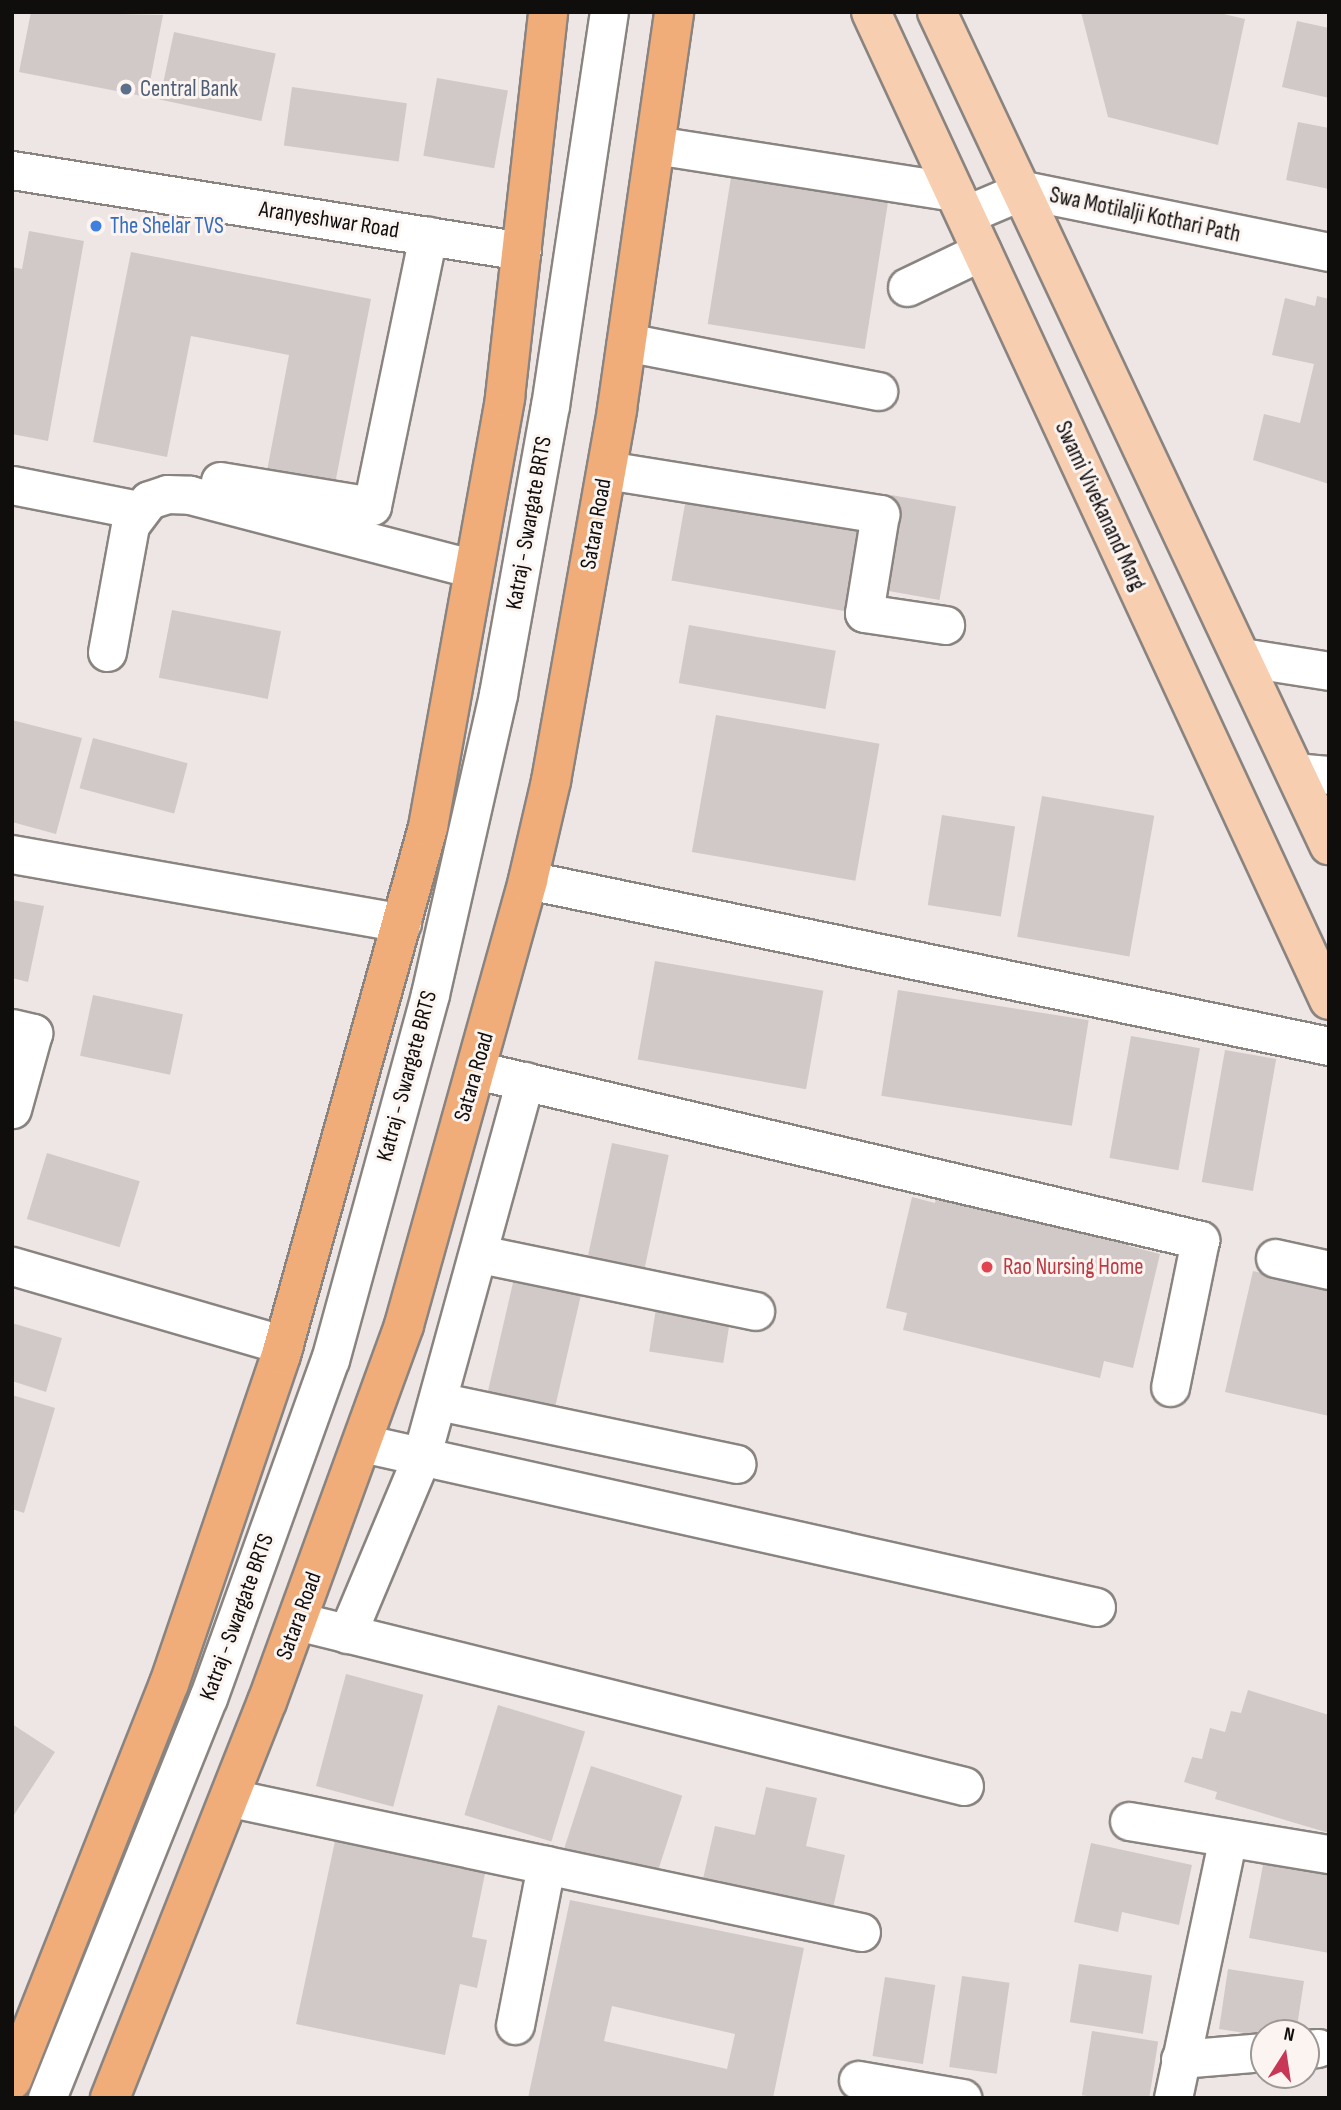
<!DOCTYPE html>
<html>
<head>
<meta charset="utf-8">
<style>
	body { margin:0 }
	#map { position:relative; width:1341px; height:2110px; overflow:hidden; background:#eee6e4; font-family:"Sofia Sans Condensed",sans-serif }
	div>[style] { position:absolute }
	.building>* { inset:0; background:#d1c9c7; transform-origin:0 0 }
	.roads { filter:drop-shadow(2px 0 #8a8481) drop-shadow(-2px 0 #8a8481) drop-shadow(0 2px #8a8481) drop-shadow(0 -2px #8a8481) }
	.minor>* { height:37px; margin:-18.5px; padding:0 18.5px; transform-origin:18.5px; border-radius:18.5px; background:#fff }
	.major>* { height:38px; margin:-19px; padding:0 19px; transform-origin:19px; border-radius:19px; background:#f7ceaf }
	.highway>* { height:38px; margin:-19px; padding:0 19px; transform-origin:19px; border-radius:19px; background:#f1ad79 }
	.dots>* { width:19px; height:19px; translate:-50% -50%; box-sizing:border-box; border:4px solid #fbf4f1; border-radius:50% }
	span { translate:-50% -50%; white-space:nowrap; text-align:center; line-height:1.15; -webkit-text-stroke:6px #fbf4f1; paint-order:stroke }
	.service-label { font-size:23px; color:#4e5e75 }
	.left { translate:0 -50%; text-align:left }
	.street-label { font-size:23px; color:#100d0d }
	.shop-label { font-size:23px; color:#366cbe }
	.health-label { font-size:23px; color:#be3a42 }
	.frame { position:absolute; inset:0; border:14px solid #100d0d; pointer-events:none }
	.north { position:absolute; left:1250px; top:2019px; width:70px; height:70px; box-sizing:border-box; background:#fbf4f1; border:2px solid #9d9896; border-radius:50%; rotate:12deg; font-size:19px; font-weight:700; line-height:28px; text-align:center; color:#100d0d }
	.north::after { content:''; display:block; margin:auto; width:24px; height:32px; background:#c83856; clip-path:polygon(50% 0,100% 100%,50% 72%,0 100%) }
</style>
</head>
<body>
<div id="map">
	<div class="building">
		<i style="clip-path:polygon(31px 12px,163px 15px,147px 97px,19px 72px)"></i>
		<i style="clip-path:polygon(1081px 12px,1215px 12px,1245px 19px,1218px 145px,1108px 117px)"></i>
		<i style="clip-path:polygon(1297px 21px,1329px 28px,1329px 98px,1282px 87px)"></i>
		<i style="left:174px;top:32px;width:104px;height:69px;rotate:12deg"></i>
		<i style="left:437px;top:78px;width:72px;height:79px;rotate:10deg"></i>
		<i style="left:292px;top:87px;width:116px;height:59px;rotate:8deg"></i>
		<i style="clip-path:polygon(1298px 122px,1329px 128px,1329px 189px,1286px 180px)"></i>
		<i style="left:732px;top:171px;width:159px;height:155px;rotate:9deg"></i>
		<i style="clip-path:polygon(29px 231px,84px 241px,48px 441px,12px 434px,12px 267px,22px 269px)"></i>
		<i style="clip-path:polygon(131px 252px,371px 299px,334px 489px,266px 476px,289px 355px,191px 336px,167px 457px,93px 442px)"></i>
		<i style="clip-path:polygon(1317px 296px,1329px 299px,1329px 484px,1253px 460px,1264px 414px,1300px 423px,1314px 364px,1272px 355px,1285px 298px,1315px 306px)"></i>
		<i style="left:688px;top:487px;width:188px;height:95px;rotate:10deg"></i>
		<i style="left:891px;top:495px;width:66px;height:95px;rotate:10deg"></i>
		<i style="left:172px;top:610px;width:111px;height:69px;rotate:11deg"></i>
		<i style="left:689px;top:625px;width:149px;height:59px;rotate:10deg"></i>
		<i style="left:716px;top:715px;width:166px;height:139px;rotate:10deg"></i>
		<i style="clip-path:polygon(12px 720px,82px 738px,56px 834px,12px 822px)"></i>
		<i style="left:93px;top:738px;width:98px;height:52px;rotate:15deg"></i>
		<i style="left:1042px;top:796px;width:114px;height:143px;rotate:10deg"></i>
		<i style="left:942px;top:815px;width:74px;height:91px;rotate:9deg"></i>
		<i style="clip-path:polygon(12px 900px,44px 906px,28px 982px,12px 978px)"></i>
		<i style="left:655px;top:961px;width:171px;height:100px;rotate:10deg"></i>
		<i style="left:898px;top:990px;width:193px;height:107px;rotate:9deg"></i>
		<i style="left:93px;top:995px;width:92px;height:62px;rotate:12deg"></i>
		<i style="left:1131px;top:1036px;width:70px;height:124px;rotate:10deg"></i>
		<i style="left:1225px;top:1050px;width:52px;height:134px;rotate:10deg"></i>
		<i style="left:612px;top:1143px;width:58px;height:115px;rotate:12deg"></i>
		<i style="left:47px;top:1153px;width:97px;height:69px;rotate:17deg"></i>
		<i style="clip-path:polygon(938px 1188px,1132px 1233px,1129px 1246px,1160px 1254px,1133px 1368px,1104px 1361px,1100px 1378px,903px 1330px,907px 1313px,886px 1308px,912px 1197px,935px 1203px)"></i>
		<i style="clip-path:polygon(1253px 1271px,1329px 1288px,1329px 1416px,1225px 1392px)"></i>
		<i style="left:515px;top:1274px;width:69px;height:125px;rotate:13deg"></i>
		<i style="left:657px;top:1302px;width:75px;height:50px;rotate:9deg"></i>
		<i style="clip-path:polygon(12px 1323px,62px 1338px,46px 1392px,12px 1381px)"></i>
		<i style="clip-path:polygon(12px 1395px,55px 1408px,24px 1513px,12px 1509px)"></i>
		<i style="left:346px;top:1674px;width:80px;height:116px;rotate:15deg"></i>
		<i style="clip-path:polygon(1248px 1690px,1329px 1715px,1329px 1833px,1215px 1799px,1217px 1792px,1184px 1782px,1192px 1757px,1202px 1759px,1210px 1728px,1225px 1732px,1231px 1711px,1241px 1713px)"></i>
		<i style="left:498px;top:1705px;width:91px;height:115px;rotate:17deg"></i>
		<i style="clip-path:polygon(12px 1724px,55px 1752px,12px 1818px)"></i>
		<i style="left:591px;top:1766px;width:96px;height:86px;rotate:18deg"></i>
		<i style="clip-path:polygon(766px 1787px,817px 1798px,806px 1846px,845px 1855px,833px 1908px,703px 1879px,715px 1826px,755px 1835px)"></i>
		<i style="clip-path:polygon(338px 1827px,488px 1859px,472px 1937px,487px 1940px,477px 1988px,460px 1984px,445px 2055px,296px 2024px)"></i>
		<i style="clip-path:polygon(1091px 1843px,1192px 1865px,1179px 1925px,1122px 1912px,1118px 1932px,1074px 1922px)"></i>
		<i style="clip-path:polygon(1264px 1860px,1329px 1872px,1329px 1953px,1249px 1938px)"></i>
		<i style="clip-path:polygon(evenodd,570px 1900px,804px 1948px,773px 2098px,528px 2098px,570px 1900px,612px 2006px,735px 2034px,727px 2069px,604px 2041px,612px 2006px)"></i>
		<i style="left:1079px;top:1964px;width:74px;height:59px;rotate:9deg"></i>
		<i style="clip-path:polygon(1228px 1969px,1304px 1981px,1296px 2033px,1264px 2036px,1219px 2029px)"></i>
		<i style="left:962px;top:1976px;width:48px;height:92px;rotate:8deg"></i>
		<i style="left:885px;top:1977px;width:51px;height:80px;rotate:9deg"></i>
		<i style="left:1092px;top:2031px;width:67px;height:65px;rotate:9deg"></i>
	</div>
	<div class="roads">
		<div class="minor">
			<i style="left:655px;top:145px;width:303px;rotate:8.9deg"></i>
			<i style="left:12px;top:170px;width:516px;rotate:9.02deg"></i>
			<i style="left:965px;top:215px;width:64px;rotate:-23deg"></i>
			<i style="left:1024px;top:190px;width:311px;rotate:11.5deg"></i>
			<i style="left:907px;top:287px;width:83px;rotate:-25.6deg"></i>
			<i style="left:626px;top:342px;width:257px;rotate:11deg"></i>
			<i style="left:606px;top:470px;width:278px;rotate:9.1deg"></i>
			<i style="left:880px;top:514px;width:100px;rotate:99.2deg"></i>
			<i style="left:864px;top:613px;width:82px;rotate:8.4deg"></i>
			<i style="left:220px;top:481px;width:154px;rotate:9.3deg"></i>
			<i style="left:372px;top:506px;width:276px;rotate:-78.3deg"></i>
			<i style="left:12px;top:485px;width:128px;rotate:11.2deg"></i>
			<i style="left:107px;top:652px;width:129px;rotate:-79.7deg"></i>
			<i style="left:130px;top:525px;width:31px;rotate:-53deg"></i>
			<i style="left:149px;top:500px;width:19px;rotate:-18deg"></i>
			<i style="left:167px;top:494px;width:23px;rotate:2deg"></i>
			<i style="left:190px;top:495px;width:293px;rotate:14.6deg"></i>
			<i style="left:1241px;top:657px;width:89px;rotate:9deg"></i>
			<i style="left:1295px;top:772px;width:34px;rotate:5deg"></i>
			<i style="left:12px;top:854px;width:396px;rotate:10deg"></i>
			<i style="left:528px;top:880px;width:818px;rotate:11.71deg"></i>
			<i style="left:12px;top:1028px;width:22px;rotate:13deg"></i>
			<i style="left:33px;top:1033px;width:79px;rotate:105.4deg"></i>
			<i style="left:476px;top:1070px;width:744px;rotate:13.21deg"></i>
			<i style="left:1200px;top:1240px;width:150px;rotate:101.5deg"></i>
			<i style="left:480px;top:1254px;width:281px;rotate:11.7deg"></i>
			<i style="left:1275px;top:1258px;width:55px;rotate:12.5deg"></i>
			<i style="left:12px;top:1266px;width:283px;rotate:16.2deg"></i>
			<i style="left:438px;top:1401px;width:305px;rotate:11.9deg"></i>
			<i style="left:362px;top:1443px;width:752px;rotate:12.59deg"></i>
			<i style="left:297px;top:1621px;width:687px;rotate:13.89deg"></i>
			<i style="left:347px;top:1634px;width:191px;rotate:-67.2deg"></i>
			<i style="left:421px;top:1458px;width:391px;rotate:-74.6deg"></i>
			<i style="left:231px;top:1798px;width:644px;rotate:12.01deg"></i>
			<i style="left:1129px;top:1821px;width:203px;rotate:9.4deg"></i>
			<i style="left:515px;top:2025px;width:163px;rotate:-79deg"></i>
			<i style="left:1306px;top:2049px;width:12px;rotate:-5deg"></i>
			<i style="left:1180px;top:2059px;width:84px;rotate:-4.8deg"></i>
			<i style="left:858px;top:2080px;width:106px;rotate:9.8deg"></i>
			<i style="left:47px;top:2098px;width:431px;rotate:-68.1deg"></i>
			<i style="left:208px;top:1698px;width:359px;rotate:-70.2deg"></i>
			<i style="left:330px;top:1360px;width:379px;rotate:-74.7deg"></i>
			<i style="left:430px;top:994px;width:308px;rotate:-77.2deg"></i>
			<i style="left:498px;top:694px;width:293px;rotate:-79.8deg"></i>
			<i style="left:550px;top:406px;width:398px;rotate:-81.5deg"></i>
			<i style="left:1173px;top:2098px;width:266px;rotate:-78.1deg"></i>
		</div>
		<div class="major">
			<i style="left:871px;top:12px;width:1089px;rotate:65.13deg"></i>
			<i style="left:937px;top:12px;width:921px;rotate:64.8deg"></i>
		</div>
		<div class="highway">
			<i style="left:12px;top:2080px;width:426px;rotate:-68.4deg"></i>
			<i style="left:169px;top:1684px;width:348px;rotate:-71.2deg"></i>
			<i style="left:281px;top:1355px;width:548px;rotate:-74.44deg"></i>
			<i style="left:428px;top:827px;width:437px;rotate:-79.8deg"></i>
			<i style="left:505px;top:397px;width:387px;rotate:-83.6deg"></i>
			<i style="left:110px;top:2098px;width:426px;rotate:-68.4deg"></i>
			<i style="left:267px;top:1702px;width:401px;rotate:-70deg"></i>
			<i style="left:404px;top:1325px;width:462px;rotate:-74.4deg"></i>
			<i style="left:528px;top:880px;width:102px;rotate:-76.9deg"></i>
			<i style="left:551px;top:781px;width:378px;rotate:-79.9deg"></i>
			<i style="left:617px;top:409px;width:401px;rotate:-81.8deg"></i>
		</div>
	</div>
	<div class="dots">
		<i style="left:126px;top:89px;background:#5c6f8a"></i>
		<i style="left:96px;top:226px;background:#3f7fe0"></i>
		<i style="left:987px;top:1267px;background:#e0444e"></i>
	</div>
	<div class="service-label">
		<span class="left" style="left:140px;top:89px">Central Bank</span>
	</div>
	<div class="street-label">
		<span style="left:1145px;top:215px;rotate:12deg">Swa Motilalji Kothari Path</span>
		<span style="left:329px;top:220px;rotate:9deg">Aranyeshwar Road</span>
		<span style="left:1100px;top:506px;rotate:65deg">Swami Vivekanand Marg</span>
		<span style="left:529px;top:523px;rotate:-80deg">Katraj - Swargate BRTS</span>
		<span style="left:596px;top:524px;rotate:-80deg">Satara Road</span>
		<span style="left:407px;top:1076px;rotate:-75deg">Katraj - Swargate BRTS</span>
		<span style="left:474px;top:1077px;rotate:-74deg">Satara Road</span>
		<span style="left:299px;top:1616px;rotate:-70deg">Satara Road</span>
		<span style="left:237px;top:1617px;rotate:-70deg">Katraj - Swargate BRTS</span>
	</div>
	<div class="shop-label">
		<span class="left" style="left:110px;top:226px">The Shelar TVS</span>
	</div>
	<div class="health-label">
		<span class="left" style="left:1003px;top:1267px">Rao Nursing Home</span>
	</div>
	<div class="frame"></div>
	<div class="north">N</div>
</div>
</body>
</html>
